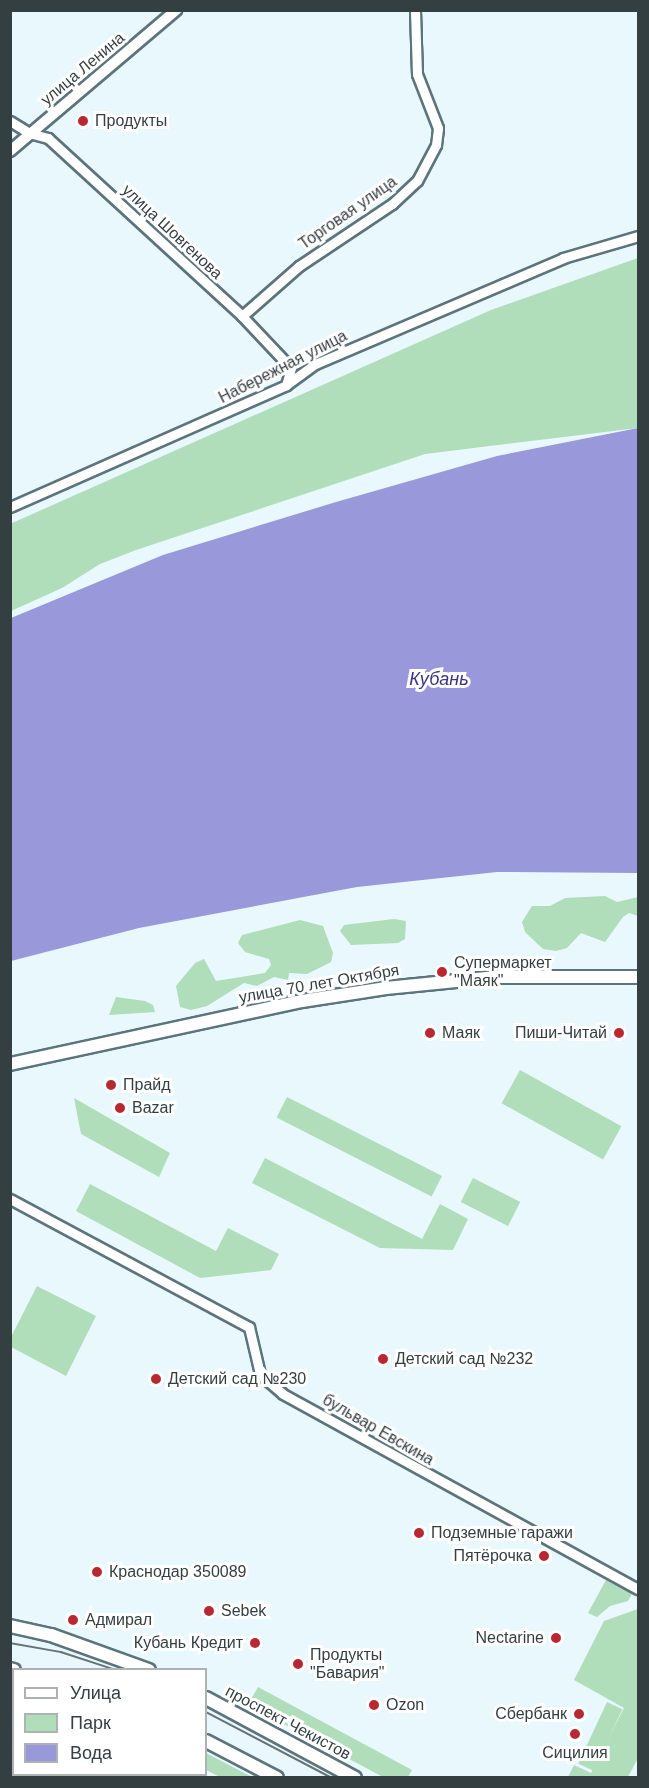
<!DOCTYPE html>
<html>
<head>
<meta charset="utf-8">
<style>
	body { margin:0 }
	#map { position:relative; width:649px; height:1788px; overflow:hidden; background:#e8f8fd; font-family:Helvetica,sans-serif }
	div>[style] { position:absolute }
	.green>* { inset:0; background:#b0ddba; transform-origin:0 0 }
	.water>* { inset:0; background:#9998db }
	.roads { filter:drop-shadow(2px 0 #5c747b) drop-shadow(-2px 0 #5c747b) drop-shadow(0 2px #5c747b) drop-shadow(0 -2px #5c747b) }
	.minor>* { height:9px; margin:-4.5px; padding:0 4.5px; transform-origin:4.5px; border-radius:4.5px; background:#fff }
	.tertiary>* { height:10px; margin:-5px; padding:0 5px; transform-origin:5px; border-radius:5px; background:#fff }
	.secondary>* { height:12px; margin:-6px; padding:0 6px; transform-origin:6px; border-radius:6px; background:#fff }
	.tram>* { height:1.5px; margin:-0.75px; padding:0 0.75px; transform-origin:0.75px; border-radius:0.75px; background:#677377 }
	.dots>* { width:16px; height:16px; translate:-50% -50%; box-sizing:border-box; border:3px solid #fff; border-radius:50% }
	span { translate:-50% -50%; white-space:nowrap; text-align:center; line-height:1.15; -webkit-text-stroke:6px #fff; paint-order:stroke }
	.street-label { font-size:16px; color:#343f42 }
	.poi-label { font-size:16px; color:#343f42 }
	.left { translate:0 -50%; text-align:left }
	.right { translate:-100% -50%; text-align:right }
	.water-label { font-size:18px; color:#3d3381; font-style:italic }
	.frame { position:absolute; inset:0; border:12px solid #343f42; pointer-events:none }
	.legend { position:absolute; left:12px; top:1668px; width:195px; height:108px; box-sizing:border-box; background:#fff; border:2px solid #aeb2b3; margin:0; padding:8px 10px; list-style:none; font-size:18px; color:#343f42 }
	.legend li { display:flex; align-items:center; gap:12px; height:30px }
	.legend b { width:30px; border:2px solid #aeb2b3 }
</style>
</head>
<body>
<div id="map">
	<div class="green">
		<i style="clip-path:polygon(638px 258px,638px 428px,425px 454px,136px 550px,100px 564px,62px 588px,11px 611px,10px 524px,491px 310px)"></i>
		<i style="clip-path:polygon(605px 896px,617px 902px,638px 897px,638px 916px,629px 913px,623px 917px,605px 942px,581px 933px,567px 948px,556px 951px,543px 949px,525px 932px,522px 922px,532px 906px,550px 906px,565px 898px)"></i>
		<i style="clip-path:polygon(394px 919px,406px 921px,405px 939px,398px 943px,351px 945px,340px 931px,344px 925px)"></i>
		<i style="clip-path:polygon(300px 920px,323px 926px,333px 953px,331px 962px,307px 974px,289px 973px,288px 980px,274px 977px,257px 986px,244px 983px,207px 1006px,191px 1010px,180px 1007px,176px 986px,195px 963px,204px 959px,216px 981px,265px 973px,271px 965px,269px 959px,245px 952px,238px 943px,242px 935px)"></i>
		<i style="clip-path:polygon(116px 997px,145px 1001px,153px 1005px,155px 1012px,109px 1015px)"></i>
		<i style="left:520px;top:1070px;width:116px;height:38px;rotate:29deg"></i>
		<i style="left:287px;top:1097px;width:174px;height:23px;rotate:27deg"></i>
		<i style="clip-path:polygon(74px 1098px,170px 1153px,159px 1177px,81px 1134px)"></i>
		<i style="clip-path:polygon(265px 1158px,422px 1239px,440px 1204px,468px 1219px,453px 1250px,380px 1248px,252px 1183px)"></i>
		<i style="left:473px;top:1178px;width:53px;height:27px;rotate:27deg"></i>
		<i style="clip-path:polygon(90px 1184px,216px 1251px,228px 1228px,279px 1254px,271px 1270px,200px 1278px,76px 1211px)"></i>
		<i style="clip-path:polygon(37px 1286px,96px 1316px,66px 1376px,11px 1347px,11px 1337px)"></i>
		<i style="clip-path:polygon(606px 1580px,632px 1594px,628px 1601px,610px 1606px,597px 1617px,588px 1613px)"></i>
		<i style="clip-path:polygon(638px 1609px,638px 1758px,628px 1777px,568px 1777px,574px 1765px,591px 1773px,624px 1708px,574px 1680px,604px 1621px)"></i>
		<i style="clip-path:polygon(258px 1687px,412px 1770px,408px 1777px,383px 1777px,248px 1705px)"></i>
		<i style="left:607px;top:1702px;width:17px;height:68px;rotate:25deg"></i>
		<i style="clip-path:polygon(206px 1753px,252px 1777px,220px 1777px,206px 1770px)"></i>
	</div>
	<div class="water">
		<i style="clip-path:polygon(638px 428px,638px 873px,497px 872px,357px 887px,139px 928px,11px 961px,11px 618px,163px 555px,336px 502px,497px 456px)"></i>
	</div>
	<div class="roads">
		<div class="minor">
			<i style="left:10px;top:121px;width:22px;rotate:32deg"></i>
			<i style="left:29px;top:133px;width:20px;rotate:15deg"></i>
			<i style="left:48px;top:138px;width:263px;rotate:42.5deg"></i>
			<i style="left:242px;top:316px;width:71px;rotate:46.7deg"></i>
			<i style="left:291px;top:368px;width:18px;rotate:106deg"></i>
			<i style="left:242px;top:316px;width:76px;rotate:-41.3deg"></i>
			<i style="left:299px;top:266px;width:112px;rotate:-33.7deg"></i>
			<i style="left:392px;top:204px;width:34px;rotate:-43deg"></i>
			<i style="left:417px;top:181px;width:41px;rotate:-62.2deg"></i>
			<i style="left:436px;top:145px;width:17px;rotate:-83deg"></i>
			<i style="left:438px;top:128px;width:58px;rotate:-111.3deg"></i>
			<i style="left:417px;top:74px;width:64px;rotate:-91.8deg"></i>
			<i style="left:10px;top:507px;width:302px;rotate:-23.8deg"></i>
			<i style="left:286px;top:385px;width:36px;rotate:-36deg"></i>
			<i style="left:315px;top:364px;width:270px;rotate:-23.1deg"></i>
			<i style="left:563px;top:258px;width:78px;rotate:-16.3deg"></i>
			<i style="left:10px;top:1199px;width:271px;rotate:28.2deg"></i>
			<i style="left:249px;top:1327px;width:48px;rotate:76.8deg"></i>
			<i style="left:260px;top:1374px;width:30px;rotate:41deg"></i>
			<i style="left:283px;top:1394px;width:405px;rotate:28.8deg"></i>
		</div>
		<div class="tertiary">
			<i style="left:10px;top:151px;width:218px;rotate:-40.3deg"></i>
		</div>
		<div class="secondary">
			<i style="left:10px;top:1064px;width:299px;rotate:-12.2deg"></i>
			<i style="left:302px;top:1001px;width:85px;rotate:-8.8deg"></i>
			<i style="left:386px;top:988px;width:111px;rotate:-5.7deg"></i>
			<i style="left:496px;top:977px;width:142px"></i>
			<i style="left:10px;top:1626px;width:42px;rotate:12.4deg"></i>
			<i style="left:51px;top:1635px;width:104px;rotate:19.7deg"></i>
			<i style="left:10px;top:1669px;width:4px;rotate:14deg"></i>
			<i style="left:206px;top:1698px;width:169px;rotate:28.2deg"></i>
			<i style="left:206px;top:1741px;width:80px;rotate:27.5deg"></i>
		</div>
	</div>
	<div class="tram">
		<i style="left:10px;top:1643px;width:52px;rotate:10deg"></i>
		<i style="left:61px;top:1652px;width:58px;rotate:18.1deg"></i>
		<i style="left:206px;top:1712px;width:142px;rotate:27.6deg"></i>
	</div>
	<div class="dots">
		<i style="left:83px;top:121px;background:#b92830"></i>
		<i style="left:442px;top:972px;background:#b92830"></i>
		<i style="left:430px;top:1033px;background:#b92830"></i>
		<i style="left:619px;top:1033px;background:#b92830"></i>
		<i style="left:111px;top:1085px;background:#b92830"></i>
		<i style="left:120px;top:1108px;background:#b92830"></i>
		<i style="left:383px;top:1359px;background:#b92830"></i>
		<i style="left:156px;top:1379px;background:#b92830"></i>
		<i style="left:419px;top:1533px;background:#b92830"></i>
		<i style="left:544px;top:1556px;background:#b92830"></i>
		<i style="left:97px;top:1572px;background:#b92830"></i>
		<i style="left:209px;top:1611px;background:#b92830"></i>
		<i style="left:73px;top:1620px;background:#b92830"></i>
		<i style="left:556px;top:1638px;background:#b92830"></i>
		<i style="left:255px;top:1643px;background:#b92830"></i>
		<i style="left:298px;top:1664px;background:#b92830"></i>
		<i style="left:374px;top:1705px;background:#b92830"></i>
		<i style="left:579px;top:1714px;background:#b92830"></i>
		<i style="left:575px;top:1734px;background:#b92830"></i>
	</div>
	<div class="street-label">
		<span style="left:83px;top:69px;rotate:-40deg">улица Ленина</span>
		<span style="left:348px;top:213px;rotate:-35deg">Торговая улица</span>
		<span style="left:172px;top:232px;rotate:43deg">улица Шовгенова</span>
		<span style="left:283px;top:367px;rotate:-27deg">Набережная улица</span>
		<span style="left:319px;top:984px;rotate:-10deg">улица 70 лет Октября</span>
		<span style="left:378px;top:1430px;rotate:30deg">бульвар Евскина</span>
		<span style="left:288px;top:1723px;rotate:28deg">проспект Чекистов</span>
	</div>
	<div class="poi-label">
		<span class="left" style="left:95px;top:121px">Продукты</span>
		<span class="left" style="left:454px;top:972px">Супермаркет<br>"Маяк"</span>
		<span class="left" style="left:442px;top:1033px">Маяк</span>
		<span class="right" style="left:607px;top:1033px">Пиши-Читай</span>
		<span class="left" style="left:123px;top:1085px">Прайд</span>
		<span class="left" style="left:132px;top:1108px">Bazar</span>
		<span class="left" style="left:395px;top:1359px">Детский сад №232</span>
		<span class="left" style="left:168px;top:1379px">Детский сад №230</span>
		<span class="left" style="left:431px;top:1533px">Подземные гаражи</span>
		<span class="right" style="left:532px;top:1556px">Пятёрочка</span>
		<span class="left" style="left:109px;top:1572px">Краснодар 350089</span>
		<span class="left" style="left:221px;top:1611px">Sebek</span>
		<span class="left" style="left:85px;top:1620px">Адмирал</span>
		<span class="right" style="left:544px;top:1638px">Nectarine</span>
		<span class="right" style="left:243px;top:1643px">Кубань Кредит</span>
		<span class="left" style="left:310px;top:1664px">Продукты<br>"Бавария"</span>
		<span class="left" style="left:386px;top:1705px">Ozon</span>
		<span class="right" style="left:567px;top:1714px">Сбербанк</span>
		<span style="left:575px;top:1753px">Сицилия</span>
	</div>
	<div class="water-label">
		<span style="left:439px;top:679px">Кубань</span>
	</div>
	<div class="frame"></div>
	<ul class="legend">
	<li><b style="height:8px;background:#fff"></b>Улица</li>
	<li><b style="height:16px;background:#b0ddba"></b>Парк</li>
	<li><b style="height:16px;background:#9998db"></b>Вода</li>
	</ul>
</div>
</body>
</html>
